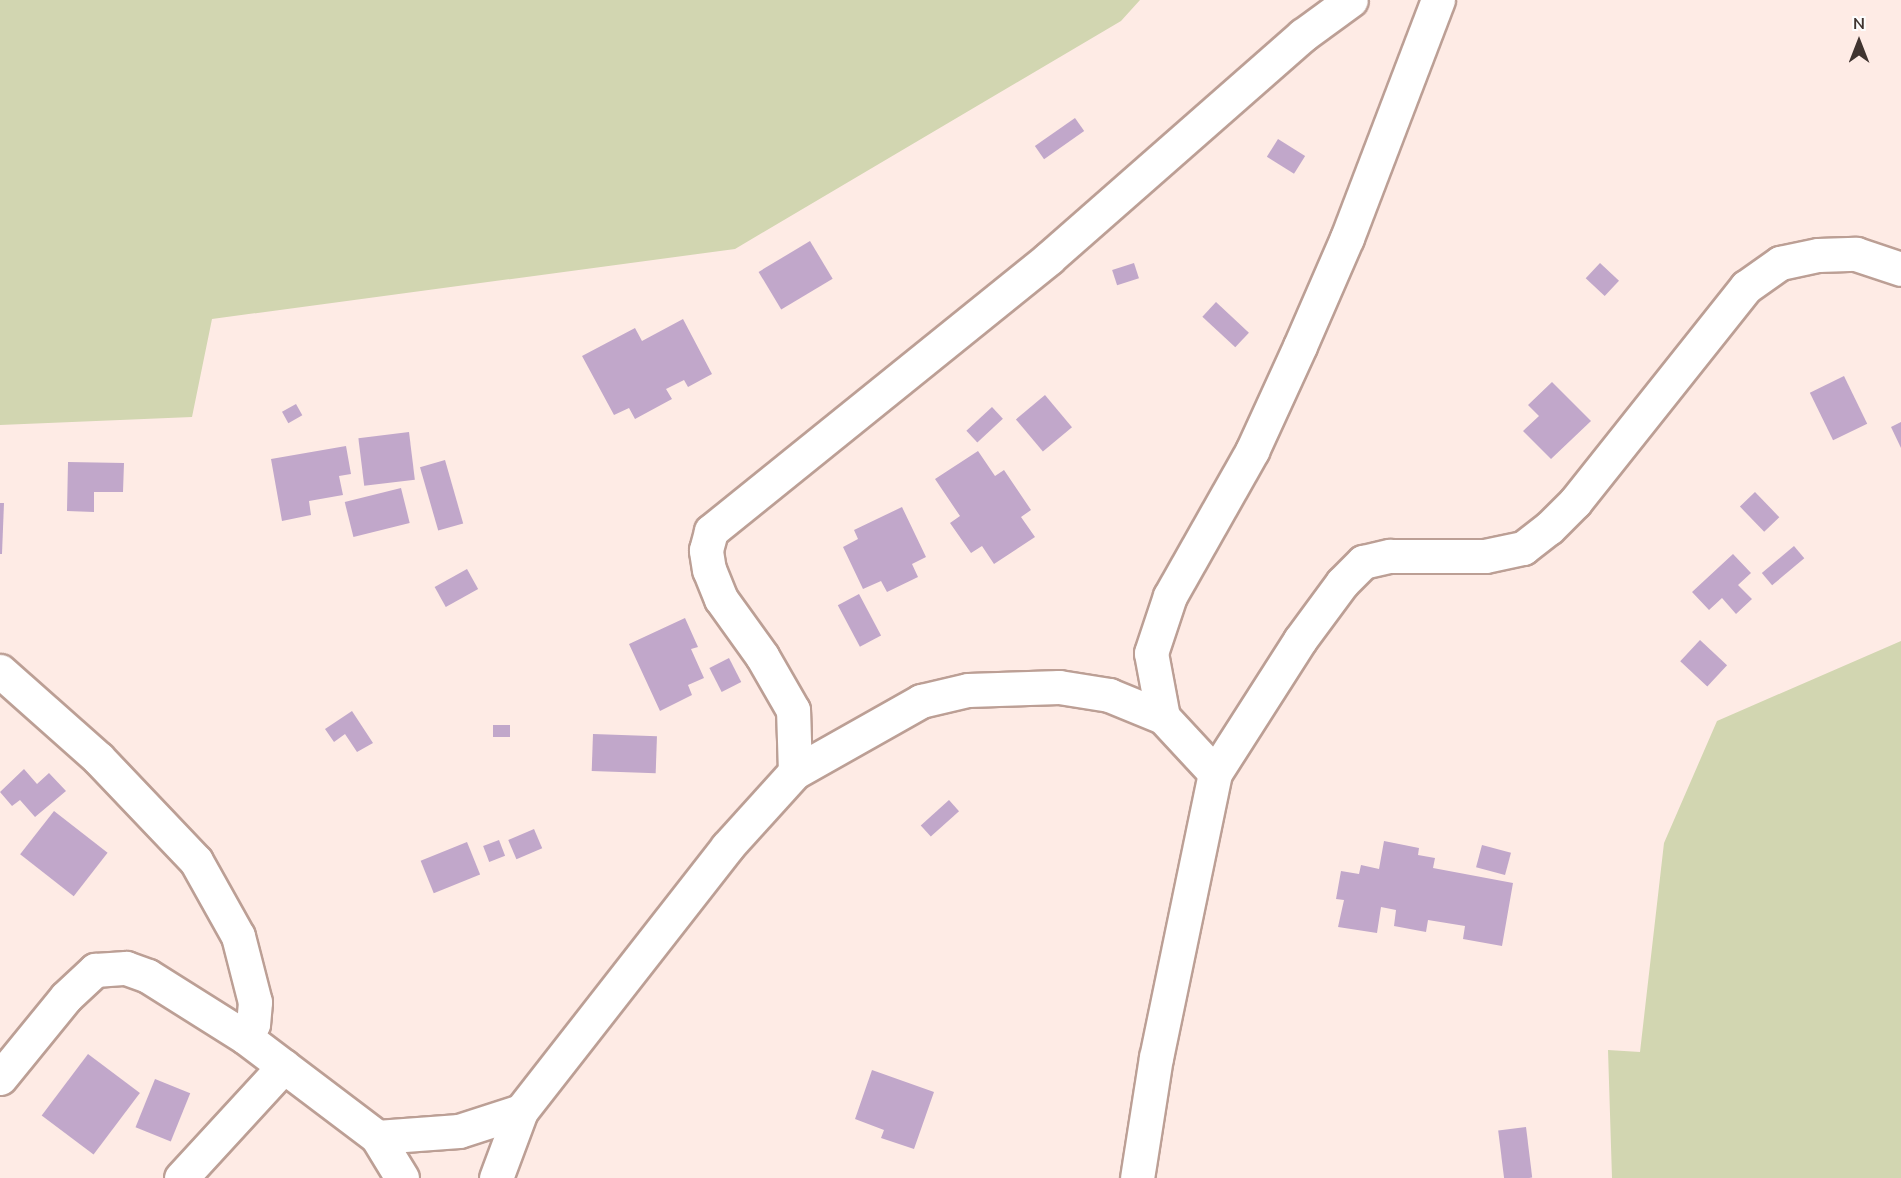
<!DOCTYPE html>
<html>
<head>
<meta charset="utf-8">
<style>
	body { margin:0 }
	#map { position:relative; width:1901px; height:1178px; overflow:hidden; background:#feebe5; font-family:"Nunito Sans",sans-serif }
	div>[style] { position:absolute }
	.green>* { inset:0; background:#d2d6b1 }
	.building>* { inset:0; background:#c1a7ca; transform-origin:0 0 }
	.roads { filter:drop-shadow(2px 0 #bc9f95) drop-shadow(-2px 0 #bc9f95) drop-shadow(0 2px #bc9f95) drop-shadow(0 -2px #bc9f95) }
	.minor>* { height:33px; margin:-16.5px; padding:0 16.5px; transform-origin:16.5px; border-radius:16.5px; background:#fff }
	span { translate:-50% -50%; white-space:nowrap; text-align:center; line-height:1.15; -webkit-text-stroke:4.5px #fdfdfd; paint-order:stroke }
	.north { position:absolute; left:1829px; top:12px; width:60px; height:60px; -webkit-text-stroke:4px #fdfdfd; paint-order:stroke; rotate:0deg; font-size:16px; font-weight:700; line-height:24px; text-align:center; color:#403430 }
	.north::after { content:''; display:block; margin:auto; width:21px; height:27px; background:#403430; clip-path:polygon(50% 0,100% 100%,50% 72%,0 100%) }
</style>
</head>
<body>
<div id="map">
	<div class="green">
		<i style="clip-path:polygon(0 0,1140px 0,1121px 21px,735px 249px,212px 319px,192px 417px,0 425px)"></i>
		<i style="clip-path:polygon(1901px 641px,1901px 1178px,1612px 1178px,1608px 1050px,1640px 1052px,1664px 843px,1717px 721px)"></i>
	</div>
	<div class="building">
		<i style="left:1075px;top:118px;width:16px;height:49px;rotate:55deg"></i>
		<i style="left:1278px;top:139px;width:32px;height:21px;rotate:32deg"></i>
		<i style="left:810px;top:241px;width:44px;height:60px;rotate:59deg"></i>
		<i style="left:1134px;top:263px;width:16px;height:23px;rotate:72deg"></i>
		<i style="left:1600px;top:263px;width:26px;height:21px;rotate:43deg"></i>
		<i style="left:1216px;top:302px;width:45px;height:20px;rotate:43deg"></i>
		<i style="clip-path:polygon(683px 319px,712px 374px,688px 387px,684px 380px,666px 389px,672px 399px,635px 419px,629px 408px,614px 415px,582px 356px,635px 328px,642px 341px)"></i>
		<i style="left:1844px;top:376px;width:53px;height:38px;rotate:64deg"></i>
		<i style="clip-path:polygon(1552px 382px,1591px 421px,1551px 459px,1523px 431px,1539px 416px,1528px 405px)"></i>
		<i style="left:1045px;top:395px;width:42px;height:38px;rotate:50deg"></i>
		<i style="left:296px;top:404px;width:13px;height:16px;rotate:61deg"></i>
		<i style="left:992px;top:407px;width:16px;height:35px;rotate:47deg"></i>
		<i style="clip-path:polygon(1901px 422px,1901px 448px,1891px 427px)"></i>
		<i style="left:409px;top:432px;width:48px;height:51px;rotate:83deg"></i>
		<i style="clip-path:polygon(346px 446px,351px 474px,339px 476px,343px 495px,309px 501px,311px 515px,282px 521px,271px 459px)"></i>
		<i style="clip-path:polygon(978px 451px,995px 476px,1004px 470px,1031px 510px,1021px 517px,1035px 537px,994px 564px,982px 546px,971px 553px,950px 523px,960px 516px,935px 479px)"></i>
		<i style="left:445px;top:460px;width:66px;height:26px;rotate:74deg"></i>
		<i style="clip-path:polygon(68px 462px,124px 463px,123px 492px,94px 492px,94px 512px,67px 511px)"></i>
		<i style="left:401px;top:488px;width:36px;height:58px;rotate:76deg"></i>
		<i style="left:1755px;top:492px;width:35px;height:21px;rotate:46deg"></i>
		<i style="clip-path:polygon(0 503px,4px 503px,2px 554px,0 554px)"></i>
		<i style="clip-path:polygon(902px 507px,926px 557px,912px 564px,918px 577px,887px 592px,881px 581px,863px 589px,843px 547px,858px 539px,854px 530px)"></i>
		<i style="left:1794px;top:546px;width:16px;height:42px;rotate:50deg"></i>
		<i style="clip-path:polygon(1733px 554px,1751px 573px,1738px 585px,1752px 599px,1736px 614px,1722px 598px,1709px 610px,1692px 592px)"></i>
		<i style="left:467px;top:569px;width:23px;height:37px;rotate:61deg"></i>
		<i style="left:859px;top:594px;width:47px;height:24px;rotate:62deg"></i>
		<i style="clip-path:polygon(685px 618px,698px 647px,691px 649px,704px 678px,688px 685px,692px 695px,660px 711px,629px 644px)"></i>
		<i style="left:1700px;top:640px;width:37px;height:29px;rotate:43deg"></i>
		<i style="left:729px;top:658px;width:27px;height:22px;rotate:63deg"></i>
		<i style="clip-path:polygon(352px 711px,373px 743px,357px 752px,345px 734px,334px 742px,325px 729px)"></i>
		<i style="left:510px;top:725px;width:12px;height:17px;rotate:90deg"></i>
		<i style="left:593px;top:734px;width:64px;height:37px;rotate:2deg"></i>
		<i style="clip-path:polygon(24px 769px,37px 784px,49px 773px,66px 791px,35px 817px,20px 800px,12px 806px,0 792px)"></i>
		<i style="left:949px;top:800px;width:15px;height:38px;rotate:48deg"></i>
		<i style="left:54px;top:811px;width:68px;height:55px;rotate:38deg"></i>
		<i style="left:534px;top:829px;width:21px;height:28px;rotate:67deg"></i>
		<i style="left:499px;top:840px;width:17px;height:17px;rotate:69deg"></i>
		<i style="clip-path:polygon(1384px 841px,1419px 848px,1418px 855px,1435px 858px,1433px 868px,1513px 883px,1502px 946px,1463px 939px,1465px 926px,1428px 920px,1426px 932px,1394px 926px,1396px 910px,1381px 907px,1377px 933px,1338px 927px,1344px 900px,1336px 899px,1341px 871px,1359px 874px,1361px 865px,1379px 869px)"></i>
		<i style="left:467px;top:842px;width:35px;height:50px;rotate:68deg"></i>
		<i style="left:1482px;top:845px;width:30px;height:23px;rotate:15deg"></i>
		<i style="left:88px;top:1054px;width:65px;height:77px;rotate:37deg"></i>
		<i style="clip-path:polygon(872px 1070px,934px 1092px,914px 1149px,881px 1138px,884px 1130px,855px 1119px)"></i>
		<i style="left:155px;top:1079px;width:38px;height:52px;rotate:22deg"></i>
		<i style="left:1526px;top:1127px;width:51px;height:28px;rotate:83deg"></i>
	</div>
	<div class="roads">
		<div class="minor">
			<i style="left:0;top:671px;width:131px;rotate:41.6deg"></i>
			<i style="left:98px;top:758px;width:142px;rotate:46.4deg"></i>
			<i style="left:196px;top:861px;width:86px;rotate:60.8deg"></i>
			<i style="left:238px;top:936px;width:68px;rotate:75.6deg"></i>
			<i style="left:255px;top:1002px;width:22px;rotate:95deg"></i>
			<i style="left:253px;top:1024px;width:15px;rotate:122deg"></i>
			<i style="left:1163px;top:717px;width:65px;rotate:-100.6deg"></i>
			<i style="left:1151px;top:653px;width:60px;rotate:-71.6deg"></i>
			<i style="left:1170px;top:596px;width:167px;rotate:-60.5deg"></i>
			<i style="left:1252px;top:451px;width:115px;rotate:-65.4deg"></i>
			<i style="left:1300px;top:346px;width:118px;rotate:-66.5deg"></i>
			<i style="left:1347px;top:238px;width:255px;rotate:-69.1deg"></i>
			<i style="left:795px;top:772px;width:62px;rotate:-91.8deg"></i>
			<i style="left:793px;top:710px;width:62px;rotate:-119.9deg"></i>
			<i style="left:762px;top:656px;width:70px;rotate:-125.7deg"></i>
			<i style="left:721px;top:599px;width:31px;rotate:-112deg"></i>
			<i style="left:709px;top:570px;width:20px;rotate:-99deg"></i>
			<i style="left:706px;top:550px;width:20px;rotate:-75deg"></i>
			<i style="left:711px;top:531px;width:434px;rotate:-38.9deg"></i>
			<i style="left:1049px;top:258px;width:338px;rotate:-41.3deg"></i>
			<i style="left:1303px;top:35px;width:59px;rotate:-36.1deg"></i>
			<i style="left:1215px;top:773px;width:158px;rotate:-57.4deg"></i>
			<i style="left:1300px;top:640px;width:71px;rotate:-53.6deg"></i>
			<i style="left:1342px;top:583px;width:30px;rotate:-45deg"></i>
			<i style="left:1363px;top:562px;width:28px;rotate:-13deg"></i>
			<i style="left:1390px;top:556px;width:95px"></i>
			<i style="left:1485px;top:556px;width:39px;rotate:-12deg"></i>
			<i style="left:1523px;top:548px;width:33px;rotate:-38deg"></i>
			<i style="left:1549px;top:528px;width:37px;rotate:-45deg"></i>
			<i style="left:1575px;top:502px;width:275px;rotate:-51.5deg"></i>
			<i style="left:1746px;top:287px;width:42px;rotate:-35.2deg"></i>
			<i style="left:1780px;top:263px;width:39px;rotate:-12deg"></i>
			<i style="left:1818px;top:255px;width:38px;rotate:-2deg"></i>
			<i style="left:1856px;top:254px;width:47px;rotate:18.4deg"></i>
			<i style="left:0;top:1078px;width:104px;rotate:-50.8deg"></i>
			<i style="left:66px;top:997px;width:40px;rotate:-43deg"></i>
			<i style="left:95px;top:970px;width:31px;rotate:-4deg"></i>
			<i style="left:126px;top:968px;width:23px;rotate:20deg"></i>
			<i style="left:148px;top:976px;width:115px;rotate:32.2deg"></i>
			<i style="left:245px;top:1037px;width:166px;rotate:37.1deg"></i>
			<i style="left:377px;top:1137px;width:82px;rotate:-4.2deg"></i>
			<i style="left:459px;top:1131px;width:65px;rotate:-17.9deg"></i>
			<i style="left:377px;top:1137px;width:48px;rotate:58.6deg"></i>
			<i style="left:181px;top:1178px;width:152px;rotate:-47.4deg"></i>
			<i style="left:496px;top:1178px;width:72px;rotate:-69.5deg"></i>
			<i style="left:521px;top:1111px;width:335px;rotate:-52deg"></i>
			<i style="left:727px;top:847px;width:101px;rotate:-47.8deg"></i>
			<i style="left:795px;top:772px;width:145px;rotate:-29.4deg"></i>
			<i style="left:921px;top:701px;width:48px;rotate:-13.2deg"></i>
			<i style="left:968px;top:690px;width:91px;rotate:-1.9deg"></i>
			<i style="left:1059px;top:687px;width:51px;rotate:9.1deg"></i>
			<i style="left:1109px;top:695px;width:58px;rotate:22.2deg"></i>
			<i style="left:1163px;top:717px;width:76px;rotate:47.1deg"></i>
			<i style="left:1215px;top:773px;width:290px;rotate:101.7deg"></i>
			<i style="left:1156px;top:1057px;width:122px;rotate:98.9deg"></i>
		</div>
	</div>
	<div class="north">N</div>
</div>
</body>
</html>
